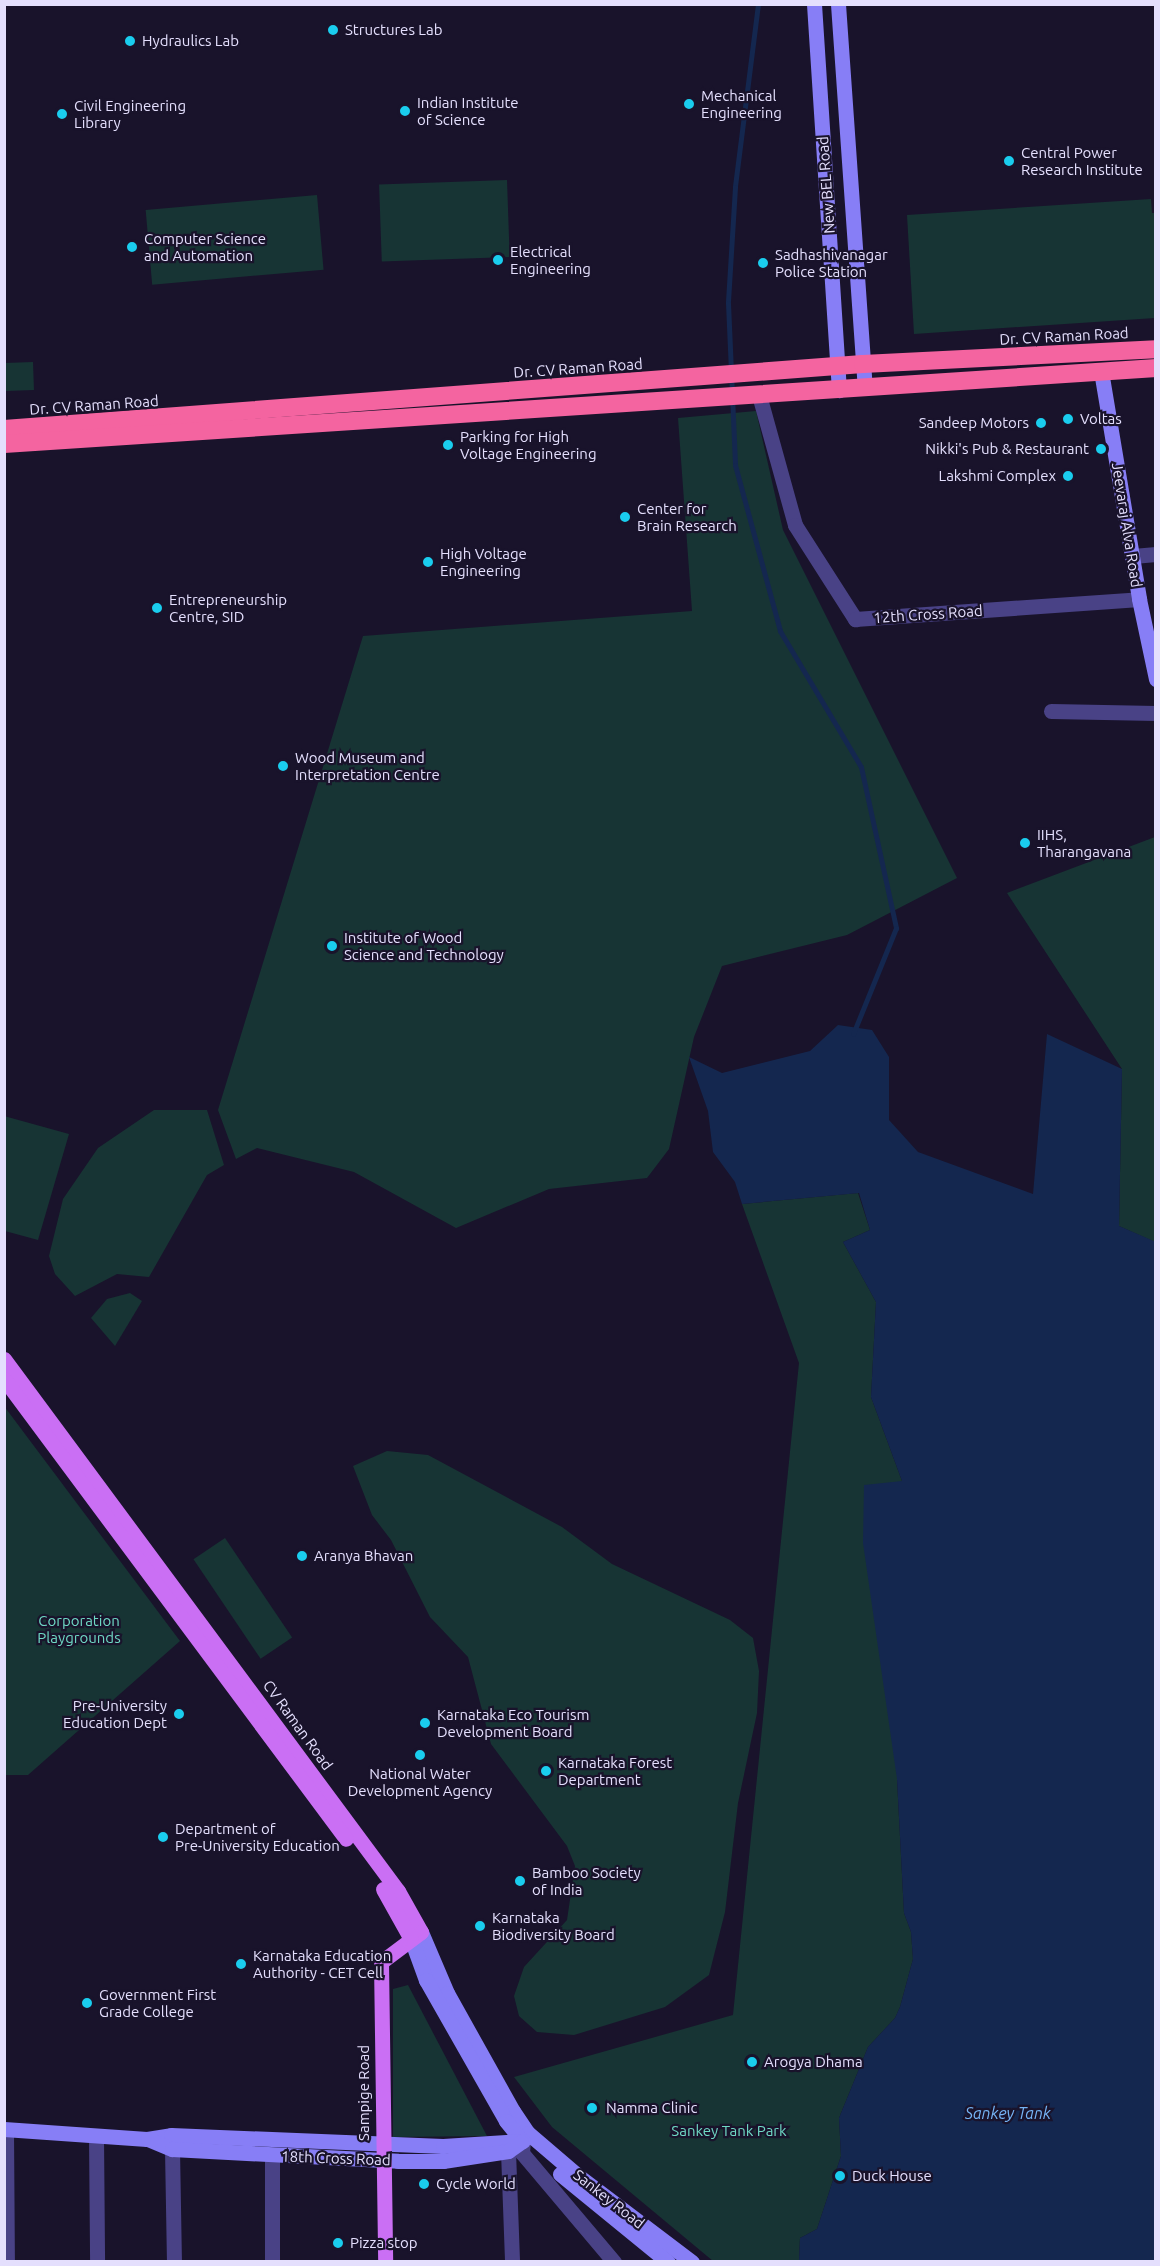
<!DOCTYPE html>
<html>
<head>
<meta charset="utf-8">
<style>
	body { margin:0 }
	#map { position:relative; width:1160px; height:2266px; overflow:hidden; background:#19132b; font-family:Ubuntu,sans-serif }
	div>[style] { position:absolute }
	.green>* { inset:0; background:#173434; transform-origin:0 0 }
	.water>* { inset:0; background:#14274f }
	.stream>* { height:5px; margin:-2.5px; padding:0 2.5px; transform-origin:2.5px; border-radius:2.5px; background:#14274f }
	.street>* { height:15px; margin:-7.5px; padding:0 7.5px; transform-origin:7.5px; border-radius:7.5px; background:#494286 }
	.secondary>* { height:15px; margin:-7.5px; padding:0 7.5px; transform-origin:7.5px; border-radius:7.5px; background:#877ef6 }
	.primary>* { height:15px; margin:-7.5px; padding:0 7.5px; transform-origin:7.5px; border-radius:7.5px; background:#ca6ff4 }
	.highway>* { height:18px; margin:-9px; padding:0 9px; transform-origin:9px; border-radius:9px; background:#f464a0 }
	.dots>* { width:16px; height:16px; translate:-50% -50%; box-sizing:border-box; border:3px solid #19132b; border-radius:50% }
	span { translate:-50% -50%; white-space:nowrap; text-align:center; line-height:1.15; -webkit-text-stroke:4.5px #19132b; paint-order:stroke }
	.poi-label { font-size:15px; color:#e4dffd }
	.left { translate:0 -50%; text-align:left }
	.right { translate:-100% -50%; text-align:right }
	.street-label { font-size:15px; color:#e4dffd }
	.park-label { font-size:15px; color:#6fd9c5 }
	.water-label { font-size:16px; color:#75b3f5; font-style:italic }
	.frame { position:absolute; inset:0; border:6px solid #e4dffd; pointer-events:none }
</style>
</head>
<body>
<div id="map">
	<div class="green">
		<i style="left:507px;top:180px;width:77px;height:128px;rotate:88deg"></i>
		<i style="left:317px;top:195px;width:75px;height:172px;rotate:85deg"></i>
		<i style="clip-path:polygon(1151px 199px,1152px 213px,1156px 213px,1155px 318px,914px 334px,907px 215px)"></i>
		<i style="left:33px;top:362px;width:28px;height:28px;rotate:88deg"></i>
		<i style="clip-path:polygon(756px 411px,783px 530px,957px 878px,847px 935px,722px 966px,694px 1037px,669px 1149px,647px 1178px,549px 1189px,456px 1228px,354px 1172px,257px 1148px,236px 1159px,218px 1110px,363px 636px,692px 611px,678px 418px)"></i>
		<i style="clip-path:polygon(1155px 837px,1155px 1242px,1119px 1226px,1122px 1069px,1007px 893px)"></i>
		<i style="clip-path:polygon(154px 1110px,207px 1110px,224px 1165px,207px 1175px,149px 1277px,117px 1274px,75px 1296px,55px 1274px,49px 1256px,63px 1199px,98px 1148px)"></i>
		<i style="clip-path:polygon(4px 1116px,69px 1134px,38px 1240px,5px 1231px)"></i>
		<i style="clip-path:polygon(858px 1193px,870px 1230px,843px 1242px,876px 1302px,871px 1397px,902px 1481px,897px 1779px,904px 1913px,911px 1932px,913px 1959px,900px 2007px,895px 2018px,868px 2047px,839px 2118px,841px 2156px,817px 2229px,800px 2238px,799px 2261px,713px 2261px,552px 2127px,514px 2077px,733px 2015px,799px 1363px,742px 1204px)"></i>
		<i style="clip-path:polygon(130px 1293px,142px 1301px,115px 1346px,91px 1318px,107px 1299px)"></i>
		<i style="clip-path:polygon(4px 1406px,180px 1641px,28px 1775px,5px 1775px)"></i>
		<i style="clip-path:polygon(387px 1451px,428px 1455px,562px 1527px,612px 1564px,730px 1620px,753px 1638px,759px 1671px,757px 1713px,738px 1803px,725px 1912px,709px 1975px,665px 2007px,574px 2035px,537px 2032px,519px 2016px,514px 1996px,524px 1967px,567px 1920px,575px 1866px,567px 1846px,491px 1744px,468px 1657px,430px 1617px,391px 1540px,372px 1515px,353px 1466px)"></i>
		<i style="left:225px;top:1538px;width:120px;height:38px;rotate:56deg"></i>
		<i style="clip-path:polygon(408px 1985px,487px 2136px,393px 2137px,393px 1989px)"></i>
	</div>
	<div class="water">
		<i style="clip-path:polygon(838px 1025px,872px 1030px,889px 1057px,889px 1120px,918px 1152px,1033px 1194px,1047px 1034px,1122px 1069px,1119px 1226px,1156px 1242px,1155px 2261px,799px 2261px,800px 2238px,817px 2229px,841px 2156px,839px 2118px,868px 2047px,895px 2018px,900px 2007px,913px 1959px,911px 1932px,904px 1913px,897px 1779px,863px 1543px,864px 1485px,902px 1481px,871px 1397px,876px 1302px,843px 1242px,870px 1230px,859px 1193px,742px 1204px,735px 1182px,713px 1152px,708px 1111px,689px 1057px,722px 1073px,810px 1051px)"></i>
	</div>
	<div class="stream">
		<i style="left:758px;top:4px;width:184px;rotate:97.2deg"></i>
		<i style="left:735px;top:187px;width:116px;rotate:93.5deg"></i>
		<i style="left:728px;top:303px;width:162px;rotate:87.5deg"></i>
		<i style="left:735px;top:465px;width:172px;rotate:74.8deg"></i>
		<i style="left:780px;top:631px;width:158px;rotate:59.2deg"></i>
		<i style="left:861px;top:767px;width:165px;rotate:77.7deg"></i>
		<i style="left:896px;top:928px;width:114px;rotate:112.1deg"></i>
	</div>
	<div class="street">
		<i style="left:759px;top:395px;width:135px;rotate:74.5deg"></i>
		<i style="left:795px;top:525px;width:112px;rotate:57.4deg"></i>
		<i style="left:855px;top:619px;width:285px;rotate:-4deg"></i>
		<i style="left:1133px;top:556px;width:23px;rotate:-5deg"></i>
		<i style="left:1051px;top:711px;width:105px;rotate:1.1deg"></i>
		<i style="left:6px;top:2130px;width:132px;rotate:89.6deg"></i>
		<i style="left:96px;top:2136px;width:126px;rotate:89.5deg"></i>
		<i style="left:523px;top:2141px;width:12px;rotate:95deg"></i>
		<i style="left:522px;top:2153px;width:143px;rotate:49.8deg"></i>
		<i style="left:172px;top:2149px;width:113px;rotate:89deg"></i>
		<i style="left:508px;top:2151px;width:111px;rotate:87.9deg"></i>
		<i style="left:272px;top:2155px;width:107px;rotate:90deg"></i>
	</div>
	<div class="secondary">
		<i style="left:814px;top:4px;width:387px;rotate:86.3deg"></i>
		<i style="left:838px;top:4px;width:385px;rotate:86deg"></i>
		<i style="left:1101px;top:371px;width:231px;rotate:80.5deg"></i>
		<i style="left:1139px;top:599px;width:82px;rotate:78deg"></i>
		<i style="left:421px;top:1932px;width:66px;rotate:66.9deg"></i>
		<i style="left:447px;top:1993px;width:135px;rotate:60.8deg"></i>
		<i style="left:513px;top:2111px;width:27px;rotate:56deg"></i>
		<i style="left:528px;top:2133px;width:65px;rotate:40.6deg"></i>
		<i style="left:577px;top:2175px;width:144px;rotate:37.1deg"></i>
		<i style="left:411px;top:1939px;width:44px;rotate:69.9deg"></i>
		<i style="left:426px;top:1980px;width:162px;rotate:60.4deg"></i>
		<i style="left:506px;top:2121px;width:22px;rotate:51deg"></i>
		<i style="left:4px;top:2129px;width:143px;rotate:4deg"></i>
		<i style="left:147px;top:2139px;width:24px;rotate:-9deg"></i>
		<i style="left:171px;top:2135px;width:272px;rotate:2.3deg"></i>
		<i style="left:443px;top:2146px;width:80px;rotate:-3.6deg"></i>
		<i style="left:148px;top:2139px;width:26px;rotate:23deg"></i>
		<i style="left:172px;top:2149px;width:226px;rotate:3deg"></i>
		<i style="left:398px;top:2161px;width:45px"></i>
		<i style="left:443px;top:2161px;width:66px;rotate:-8.7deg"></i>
		<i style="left:508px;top:2151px;width:16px;rotate:-35deg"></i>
		<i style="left:560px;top:2174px;width:139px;rotate:39.2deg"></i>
	</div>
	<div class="primary">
		<i style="left:4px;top:1359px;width:662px;rotate:53.48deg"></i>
		<i style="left:398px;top:1891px;width:47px;rotate:60.7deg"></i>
		<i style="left:421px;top:1932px;width:50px;rotate:143.1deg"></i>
		<i style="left:381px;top:1962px;width:300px;rotate:89.2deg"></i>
		<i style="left:4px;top:1379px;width:573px;rotate:53.37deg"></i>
		<i style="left:383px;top:1889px;width:57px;rotate:60.8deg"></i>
	</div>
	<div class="highway">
		<i style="left:4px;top:429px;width:861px;rotate:-4.33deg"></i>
		<i style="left:863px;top:364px;width:293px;rotate:-2.9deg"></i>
		<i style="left:4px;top:444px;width:1155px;rotate:-3.77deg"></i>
	</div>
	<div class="dots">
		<i style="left:333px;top:30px;background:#1acdee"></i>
		<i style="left:130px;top:41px;background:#1acdee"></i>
		<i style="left:689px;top:104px;background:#1acdee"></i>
		<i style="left:405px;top:111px;background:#1acdee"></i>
		<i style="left:62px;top:114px;background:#1acdee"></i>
		<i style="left:1009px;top:161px;background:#1acdee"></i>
		<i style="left:132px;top:247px;background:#1acdee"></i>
		<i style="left:498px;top:260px;background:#1acdee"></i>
		<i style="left:763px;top:263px;background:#1acdee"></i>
		<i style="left:1068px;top:419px;background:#1acdee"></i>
		<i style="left:1041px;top:423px;background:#1acdee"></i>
		<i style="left:448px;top:445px;background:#1acdee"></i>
		<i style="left:1101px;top:449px;background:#1acdee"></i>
		<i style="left:1068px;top:476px;background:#1acdee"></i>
		<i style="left:625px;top:517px;background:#1acdee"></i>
		<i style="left:428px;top:562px;background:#1acdee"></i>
		<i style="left:157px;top:608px;background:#1acdee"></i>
		<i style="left:283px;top:766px;background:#1acdee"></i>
		<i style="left:1025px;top:843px;background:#1acdee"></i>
		<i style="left:332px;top:946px;background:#1acdee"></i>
		<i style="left:302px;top:1556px;background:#1acdee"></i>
		<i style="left:179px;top:1714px;background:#1acdee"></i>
		<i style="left:425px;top:1723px;background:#1acdee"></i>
		<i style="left:420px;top:1755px;background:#1acdee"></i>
		<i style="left:546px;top:1771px;background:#1acdee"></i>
		<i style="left:163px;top:1837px;background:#1acdee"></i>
		<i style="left:520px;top:1881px;background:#1acdee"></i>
		<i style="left:480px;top:1926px;background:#1acdee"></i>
		<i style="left:241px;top:1964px;background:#1acdee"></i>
		<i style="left:87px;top:2003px;background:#1acdee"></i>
		<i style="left:752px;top:2062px;background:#1acdee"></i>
		<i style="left:592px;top:2108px;background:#1acdee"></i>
		<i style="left:840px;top:2176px;background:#1acdee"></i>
		<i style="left:424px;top:2184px;background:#1acdee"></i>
		<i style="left:338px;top:2243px;background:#1acdee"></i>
	</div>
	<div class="poi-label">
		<span class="left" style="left:345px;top:30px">Structures Lab</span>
		<span class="left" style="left:142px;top:41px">Hydraulics Lab</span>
		<span class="left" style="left:701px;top:104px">Mechanical<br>Engineering</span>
		<span class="left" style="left:417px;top:111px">Indian Institute<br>of Science</span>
		<span class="left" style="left:74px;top:114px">Civil Engineering<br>Library</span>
		<span class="left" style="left:1021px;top:161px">Central Power<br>Research Institute</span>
		<span class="left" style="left:144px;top:247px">Computer Science<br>and Automation</span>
		<span class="left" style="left:510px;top:260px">Electrical<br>Engineering</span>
		<span class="left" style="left:775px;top:263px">Sadhashivanagar<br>Police Station</span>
		<span class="left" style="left:1080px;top:419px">Voltas</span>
		<span class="right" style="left:1029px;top:423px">Sandeep Motors</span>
		<span class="left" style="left:460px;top:445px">Parking for High<br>Voltage Engineering</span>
		<span class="right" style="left:1089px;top:449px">Nikki's Pub &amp; Restaurant</span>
		<span class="right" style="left:1056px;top:476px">Lakshmi Complex</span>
		<span class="left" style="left:637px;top:517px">Center for<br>Brain Research</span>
		<span class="left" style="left:440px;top:562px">High Voltage<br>Engineering</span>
		<span class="left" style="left:169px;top:608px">Entrepreneurship<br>Centre, SID</span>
		<span class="left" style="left:295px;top:766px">Wood Museum and<br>Interpretation Centre</span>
		<span class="left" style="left:1037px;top:843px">IIHS,<br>Tharangavana</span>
		<span class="left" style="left:344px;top:946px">Institute of Wood<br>Science and Technology</span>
		<span class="left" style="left:314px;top:1556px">Aranya Bhavan</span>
		<span class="right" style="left:167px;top:1714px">Pre-University<br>Education Dept</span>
		<span class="left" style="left:437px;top:1723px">Karnataka Eco Tourism<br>Development Board</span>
		<span class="left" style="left:558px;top:1771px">Karnataka Forest<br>Department</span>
		<span style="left:420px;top:1782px">National Water<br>Development Agency</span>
		<span class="left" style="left:175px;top:1837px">Department of<br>Pre-University Education</span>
		<span class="left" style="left:532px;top:1881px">Bamboo Society<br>of India</span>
		<span class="left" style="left:492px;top:1926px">Karnataka<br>Biodiversity Board</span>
		<span class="left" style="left:253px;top:1964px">Karnataka Education<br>Authority - CET Cell</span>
		<span class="left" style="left:99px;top:2003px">Government First<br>Grade College</span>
		<span class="left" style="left:764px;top:2062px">Arogya Dhama</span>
		<span class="left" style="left:606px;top:2108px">Namma Clinic</span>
		<span class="left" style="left:852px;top:2176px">Duck House</span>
		<span class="left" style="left:436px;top:2184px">Cycle World</span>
		<span class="left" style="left:350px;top:2243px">Pizza stop</span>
	</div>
	<div class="street-label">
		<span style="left:826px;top:185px;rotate:-94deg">New BEL Road</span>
		<span style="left:1064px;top:336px;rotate:-3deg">Dr. CV Raman Road</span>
		<span style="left:578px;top:368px;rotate:-4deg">Dr. CV Raman Road</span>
		<span style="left:94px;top:405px;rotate:-4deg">Dr. CV Raman Road</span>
		<span style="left:1127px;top:525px;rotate:81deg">Jeevaraj Alva Road</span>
		<span style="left:928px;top:614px;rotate:-4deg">12th Cross Road</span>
		<span style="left:298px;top:1725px;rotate:54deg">CV Raman Road</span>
		<span style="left:364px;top:2093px;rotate:-90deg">Sampige Road</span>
		<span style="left:336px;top:2158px;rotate:2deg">18th Cross Road</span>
		<span style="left:609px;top:2199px;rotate:38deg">Sankey Road</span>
	</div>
	<div class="park-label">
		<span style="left:79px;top:1629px">Corporation<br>Playgrounds</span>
		<span style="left:729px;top:2131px">Sankey Tank Park</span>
	</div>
	<div class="water-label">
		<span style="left:1008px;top:2113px">Sankey Tank</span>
	</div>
	<div class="frame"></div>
</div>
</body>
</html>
